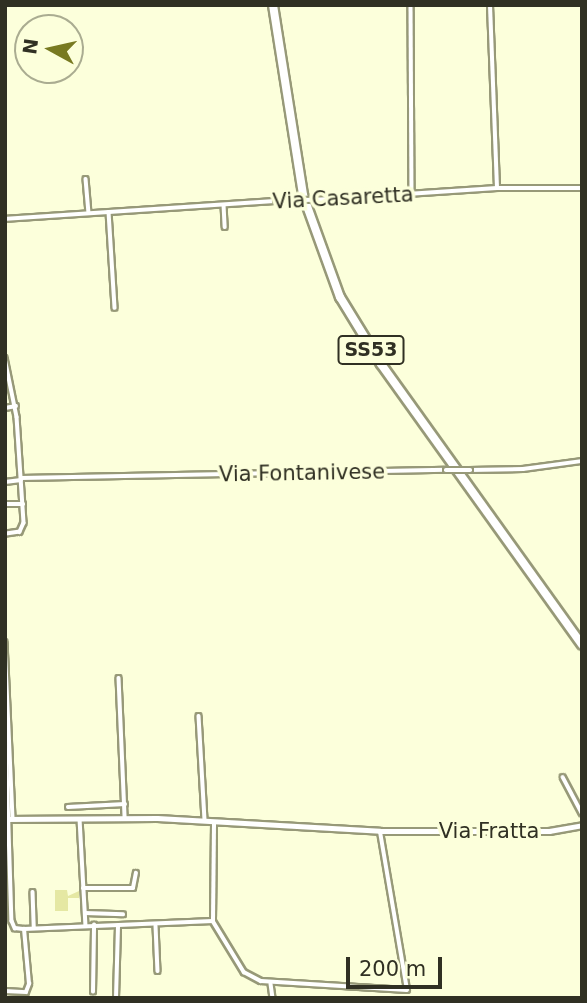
<!DOCTYPE html>
<html>
<head>
<meta charset="utf-8">
<style>
	body { margin:0 }
	#map { position:relative; width:587px; height:1003px; overflow:hidden; background:#fcffdb; font-family:"DejaVu Sans",sans-serif }
	div>[style] { position:absolute }
	.green>* { inset:0; background:#e5e8a3 }
	.roads { filter:drop-shadow(2px 0 #979978) drop-shadow(-2px 0 #979978) drop-shadow(0 2px #979978) drop-shadow(0 -2px #979978) }
	.minor>* { height:3.5px; margin:-1.75px; padding:0 1.75px; transform-origin:1.75px; border-radius:1.75px; background:#fff }
	.secondary>* { height:5px; margin:-2.5px; padding:0 2.5px; transform-origin:2.5px; border-radius:2.5px; background:#fff }
	.trunk>* { height:8px; margin:-4px; padding:0 4px; transform-origin:4px; border-radius:4px; background:#fff }
	.bridges { filter:drop-shadow(2px 0 #979978) drop-shadow(-2px 0 #979978) drop-shadow(0 2px #979978) drop-shadow(0 -2px #979978) }
	.minor-bridge>* { height:3.5px; margin:-1.75px; padding:0 1.75px; transform-origin:1.75px; border-radius:1.75px; background:#fff }
	span { translate:-50% -50%; white-space:nowrap; text-align:center; line-height:1.15; -webkit-text-stroke:7px #fcffdb; paint-order:stroke }
	.shield-label span { padding:2px 5px; background:#fcffdb; border:2px solid; border-radius:5px; -webkit-text-stroke-width:0 }
	.shield-label { font-size:19px; color:#303023; font-weight:700 }
	.street-label { font-size:21px; color:#303023 }
	.frame { position:absolute; inset:0; border:7px solid #303023; pointer-events:none }
	.north { position:absolute; left:14px; top:14px; width:70px; height:70px; box-sizing:border-box; background:#fcffdb; border:2px solid #aaac91; border-radius:50%; rotate:278deg; font-size:19px; font-weight:700; line-height:28px; text-align:center; color:#303023 }
	.north::after { content:''; display:block; margin:auto; width:24px; height:32px; background:#787a21; clip-path:polygon(50% 0,100% 100%,50% 72%,0 100%) }
	.scale { position:absolute; left:346px; top:957px; width:96px; height:32px; box-sizing:border-box; border:4px solid #303023; border-top:0; padding-left:9px; font-size:21px; line-height:24px; white-space:nowrap; color:#303023; -webkit-text-stroke:5px #fcffdb; paint-order:stroke }
</style>
</head>
<body>
<div id="map">
	<div class="green">
		<i style="clip-path:polygon(55px 890px,67px 890px,68px 896px,79px 891px,79px 898px,68px 898px,68px 911px,55px 911px)"></i>
	</div>
	<div class="roads">
		<div class="minor">
			<i style="left:411px;top:5px;width:189px;rotate:89.7deg"></i>
			<i style="left:86px;top:179px;width:33px;rotate:85deg"></i>
			<i style="left:497px;top:188px;width:85px"></i>
			<i style="left:332px;top:199px;width:165px;rotate:-3.8deg"></i>
			<i style="left:497px;top:188px;width:183px;rotate:-92.2deg"></i>
			<i style="left:224px;top:205px;width:22px;rotate:87deg"></i>
			<i style="left:109px;top:212px;width:96px;rotate:86.4deg"></i>
			<i style="left:5px;top:219px;width:272px;rotate:-3.8deg"></i>
			<i style="left:5px;top:358px;width:60px;rotate:78.5deg"></i>
			<i style="left:17px;top:417px;width:106px;rotate:86.2deg"></i>
			<i style="left:24px;top:523px;width:10px;rotate:114deg"></i>
			<i style="left:20px;top:532px;width:15px;rotate:172deg"></i>
			<i style="left:5px;top:408px;width:11px;rotate:-10deg"></i>
			<i style="left:470px;top:470px;width:53px;rotate:-1.1deg"></i>
			<i style="left:523px;top:469px;width:60px;rotate:-7.7deg"></i>
			<i style="left:21px;top:478px;width:425px;rotate:-1.1deg"></i>
			<i style="left:5px;top:482px;width:16px;rotate:-7deg"></i>
			<i style="left:5px;top:504px;width:18px"></i>
			<i style="left:5px;top:642px;width:177px;rotate:87.4deg"></i>
			<i style="left:119px;top:678px;width:140px;rotate:87.5deg"></i>
			<i style="left:5px;top:702px;width:219px;rotate:88.2deg"></i>
			<i style="left:12px;top:921px;width:8px;rotate:67deg"></i>
			<i style="left:15px;top:928px;width:8px;rotate:7deg"></i>
			<i style="left:199px;top:716px;width:104px;rotate:86.7deg"></i>
			<i style="left:563px;top:777px;width:41px;rotate:62.2deg"></i>
			<i style="left:68px;top:807px;width:57px;rotate:-3deg"></i>
			<i style="left:80px;top:819px;width:106px;rotate:86.8deg"></i>
			<i style="left:83px;top:888px;width:50px"></i>
			<i style="left:133px;top:888px;width:15px;rotate:-79deg"></i>
			<i style="left:33px;top:892px;width:36px;rotate:88deg"></i>
			<i style="left:85px;top:913px;width:38px;rotate:2deg"></i>
			<i style="left:213px;top:921px;width:60px;rotate:58.7deg"></i>
			<i style="left:244px;top:972px;width:19px;rotate:28deg"></i>
			<i style="left:261px;top:981px;width:146px;rotate:3.5deg"></i>
			<i style="left:407px;top:990px;width:160px;rotate:-99.7deg"></i>
			<i style="left:156px;top:926px;width:45px;rotate:87.5deg"></i>
			<i style="left:271px;top:984px;width:14px;rotate:82deg"></i>
			<i style="left:5px;top:991px;width:21px;rotate:3deg"></i>
			<i style="left:26px;top:992px;width:9px;rotate:-69deg"></i>
			<i style="left:29px;top:984px;width:55px;rotate:-95.2deg"></i>
			<i style="left:24px;top:929px;width:189px;rotate:-2.4deg"></i>
			<i style="left:213px;top:921px;width:98px;rotate:-89.4deg"></i>
			<i style="left:93px;top:992px;width:67px;rotate:-89.1deg"></i>
			<i style="left:116px;top:998px;width:72px;rotate:-88.4deg"></i>
		</div>
		<div class="secondary">
			<i style="left:5px;top:819px;width:152px;rotate:-0.4deg"></i>
			<i style="left:157px;top:818px;width:223px;rotate:3.3deg"></i>
			<i style="left:380px;top:831px;width:169px"></i>
			<i style="left:549px;top:831px;width:34px;rotate:-10deg"></i>
		</div>
		<div class="trunk">
			<i style="left:273px;top:5px;width:192px;rotate:81deg"></i>
			<i style="left:303px;top:195px;width:109px;rotate:70.1deg"></i>
			<i style="left:340px;top:297px;width:79px;rotate:58.5deg"></i>
			<i style="left:381px;top:364px;width:345px;rotate:54.4deg"></i>
		</div>
	</div>
	<div class="bridges">
		<div class="minor-bridge">
			<i style="left:276px;top:201px;width:56px;rotate:-2deg"></i>
			<i style="left:446px;top:470px;width:24px"></i>
		</div>
	</div>
	<div class="shield-label">
		<span style="left:371px;top:350px">SS53</span>
	</div>
	<div class="street-label">
		<span style="left:343px;top:198px;rotate:-3deg">Via Casaretta</span>
		<span style="left:302px;top:473px;rotate:-1deg">Via Fontanivese</span>
		<span style="left:489px;top:831px">Via Fratta</span>
	</div>
	<div class="frame"></div>
	<div class="north">N</div>
	<div class="scale">200 m</div>
</div>
</body>
</html>
